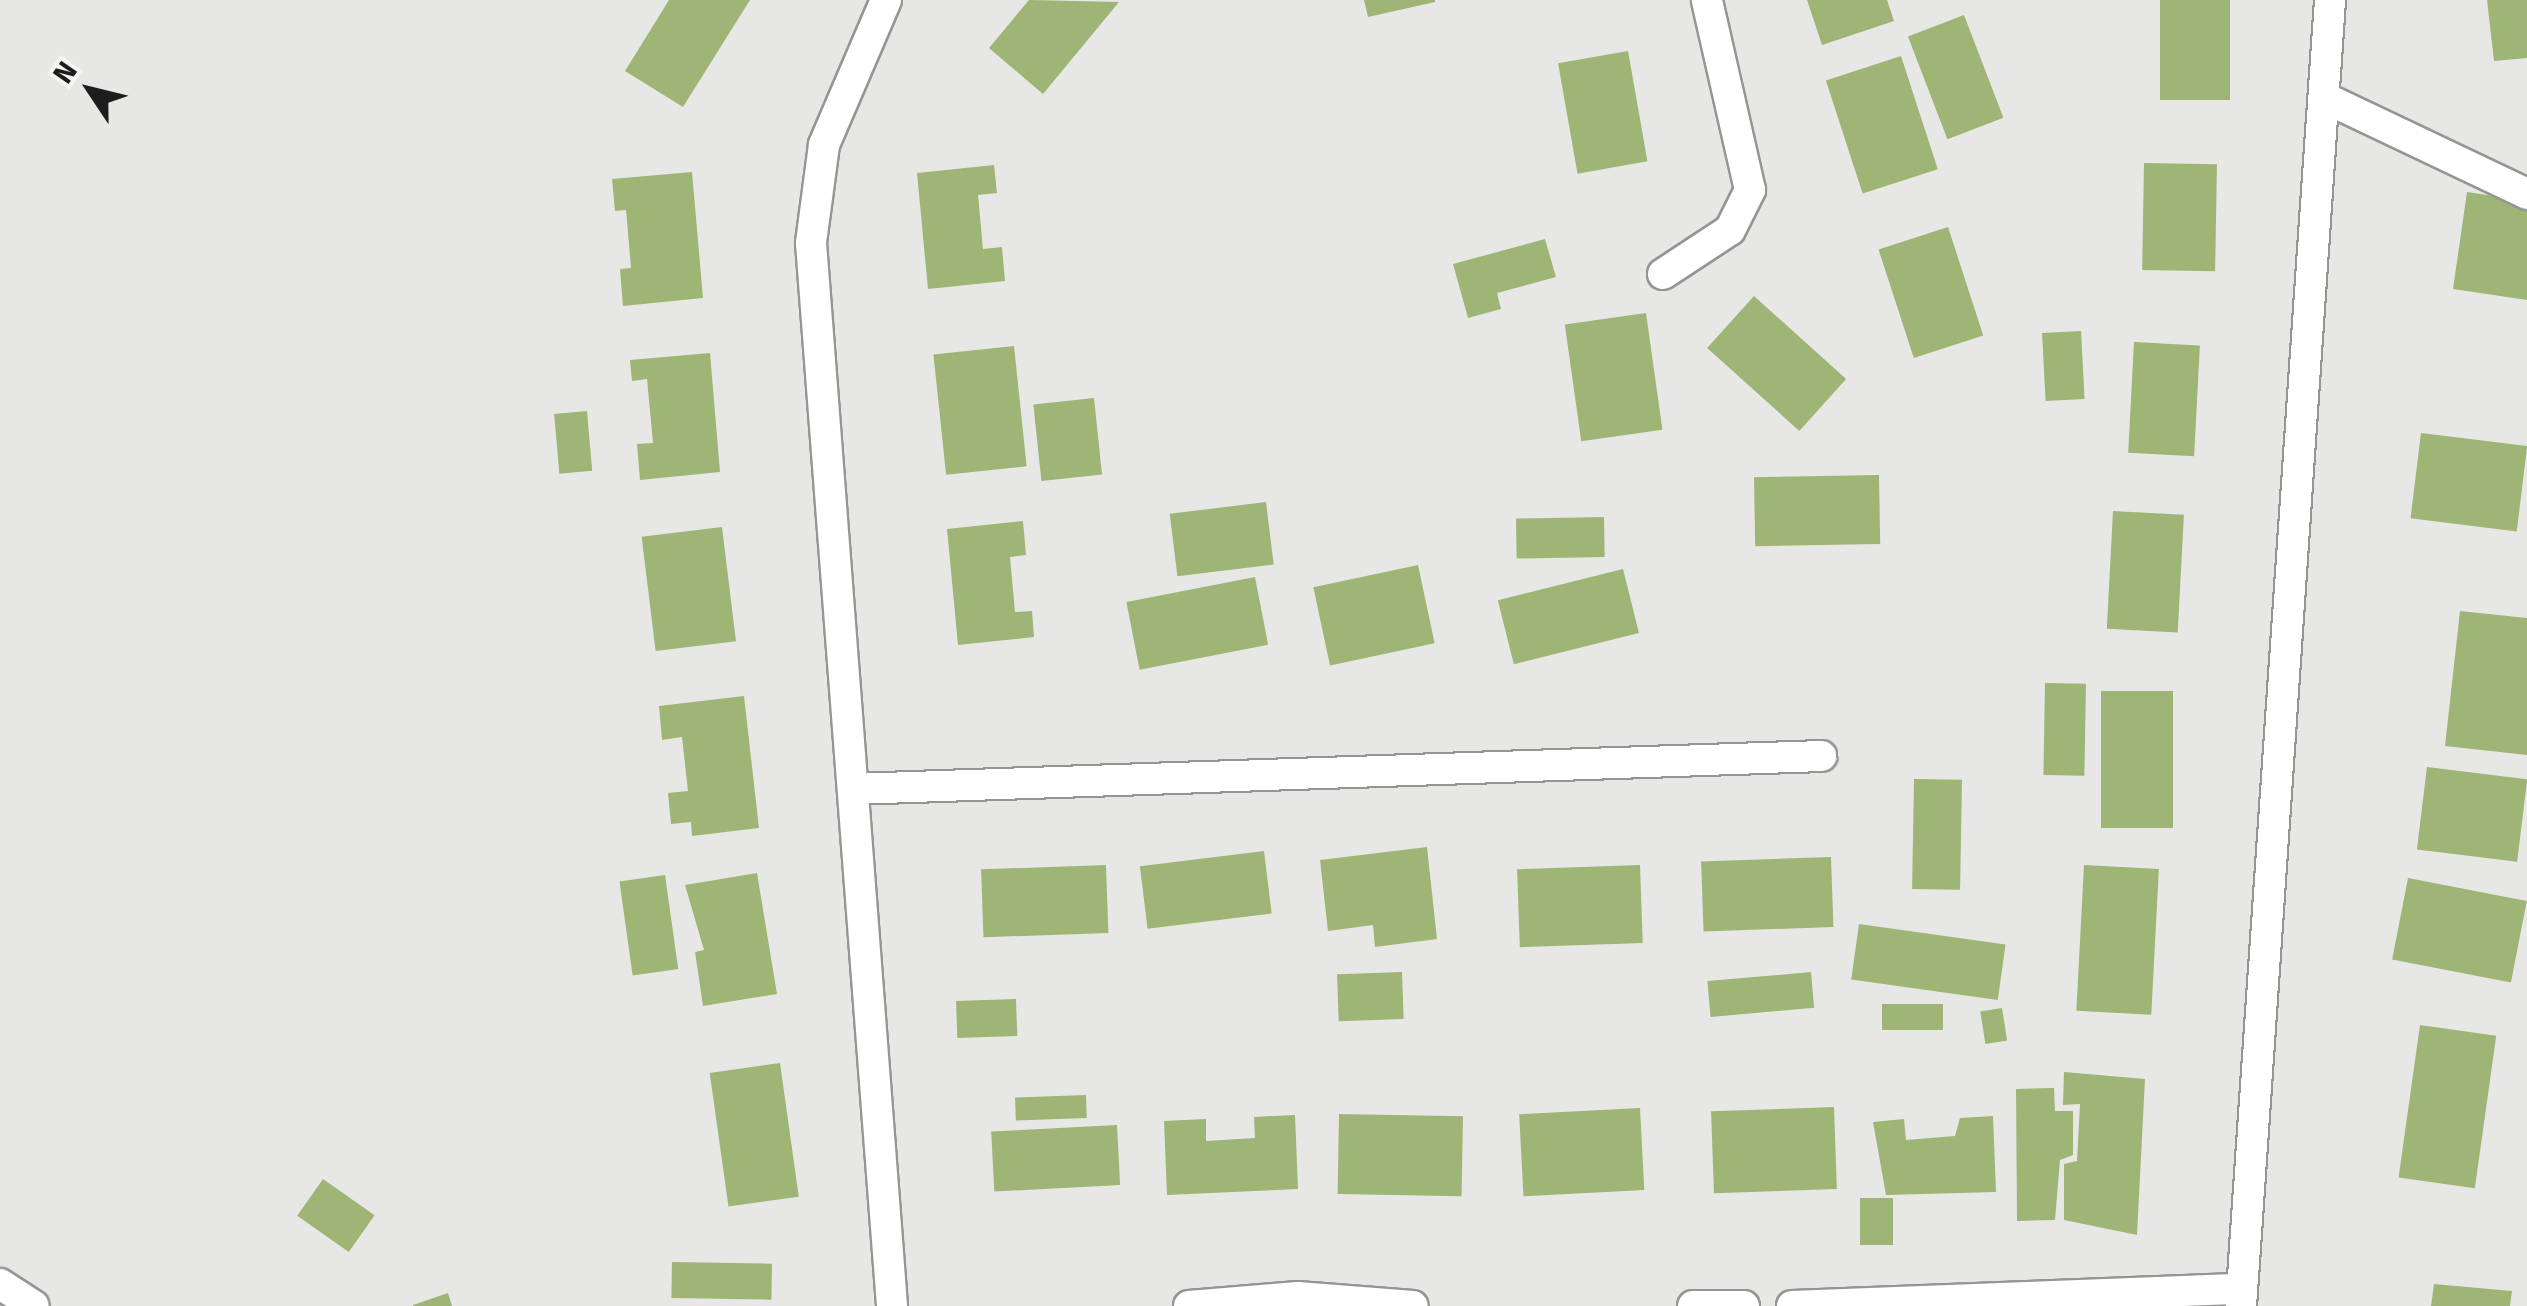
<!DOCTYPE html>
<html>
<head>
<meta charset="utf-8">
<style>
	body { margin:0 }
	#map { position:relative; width:2527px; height:1306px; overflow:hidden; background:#e7e8e5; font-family:"Fira Sans",sans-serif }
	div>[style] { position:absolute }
	.building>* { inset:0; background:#9eb575; transform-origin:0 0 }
	.roads { filter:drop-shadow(2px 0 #959693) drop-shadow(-2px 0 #959693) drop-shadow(0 2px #959693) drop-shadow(0 -2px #959693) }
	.minor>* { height:30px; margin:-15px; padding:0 15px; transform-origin:15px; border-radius:15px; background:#fff }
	span { translate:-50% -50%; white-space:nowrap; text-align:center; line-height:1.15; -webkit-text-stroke:8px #f4f6f3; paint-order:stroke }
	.north { position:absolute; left:40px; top:40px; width:100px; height:100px; -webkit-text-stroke:8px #f4f6f3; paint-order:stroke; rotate:305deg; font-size:28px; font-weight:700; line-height:40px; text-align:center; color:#1c1d1c }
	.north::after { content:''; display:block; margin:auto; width:35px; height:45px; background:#1c1d1c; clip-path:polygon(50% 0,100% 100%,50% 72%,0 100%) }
</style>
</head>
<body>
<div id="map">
	<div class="building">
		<i style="clip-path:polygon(669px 0,750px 0,683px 107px,625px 71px)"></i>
		<i style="clip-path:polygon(1029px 0,1119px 2px,1043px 94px,989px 48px)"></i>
		<i style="clip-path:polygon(1364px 0,1435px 0,1435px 2px,1368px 17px)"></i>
		<i style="clip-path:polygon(1807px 0,1887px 0,1894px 21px,1822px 45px)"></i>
		<i style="left:2160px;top:0;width:70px;height:100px"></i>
		<i style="clip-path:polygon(2487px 0,2527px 0,2527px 58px,2494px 61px)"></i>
		<i style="left:1964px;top:15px;width:110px;height:60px;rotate:69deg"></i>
		<i style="left:1628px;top:51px;width:112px;height:71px;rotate:80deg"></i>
		<i style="left:1901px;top:56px;width:119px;height:79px;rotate:72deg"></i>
		<i style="left:2144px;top:163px;width:73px;height:107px;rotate:1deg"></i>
		<i style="clip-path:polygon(994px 165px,997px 193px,978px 195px,983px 249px,1002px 247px,1005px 281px,928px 289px,917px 173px)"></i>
		<i style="clip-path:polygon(692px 172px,703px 298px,623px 306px,620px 269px,631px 268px,626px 210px,615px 211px,612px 179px)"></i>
		<i style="clip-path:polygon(2467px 192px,2527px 201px,2527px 300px,2453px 289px)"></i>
		<i style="left:1948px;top:227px;width:114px;height:73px;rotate:72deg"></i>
		<i style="clip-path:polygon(1545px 239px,1556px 277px,1497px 293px,1501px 309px,1468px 318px,1453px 264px)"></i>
		<i style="left:1754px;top:296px;width:124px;height:70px;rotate:42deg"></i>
		<i style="left:1646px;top:313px;width:118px;height:82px;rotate:82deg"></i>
		<i style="left:2081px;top:331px;width:68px;height:39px;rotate:87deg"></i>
		<i style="left:2134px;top:342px;width:66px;height:111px;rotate:3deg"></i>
		<i style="left:1014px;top:346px;width:121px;height:81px;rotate:84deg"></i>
		<i style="clip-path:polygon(710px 353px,720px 472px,640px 480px,637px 444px,653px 443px,647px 379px,632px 381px,630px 360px)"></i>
		<i style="left:1094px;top:398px;width:77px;height:61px;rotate:84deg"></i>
		<i style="left:587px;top:411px;width:60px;height:33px;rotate:85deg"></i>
		<i style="left:2421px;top:433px;width:107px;height:86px;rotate:7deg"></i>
		<i style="left:1879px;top:475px;width:69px;height:125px;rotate:89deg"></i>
		<i style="left:1266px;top:502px;width:63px;height:97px;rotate:83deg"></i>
		<i style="left:2113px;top:511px;width:71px;height:118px;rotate:3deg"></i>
		<i style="left:1604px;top:517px;width:40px;height:88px;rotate:89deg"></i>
		<i style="clip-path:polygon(1023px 521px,1026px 555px,1010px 557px,1015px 612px,1032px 611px,1034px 637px,958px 645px,947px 529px)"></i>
		<i style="left:722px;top:527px;width:115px;height:81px;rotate:83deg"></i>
		<i style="left:1418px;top:565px;width:80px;height:107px;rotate:78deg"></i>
		<i style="left:1623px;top:569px;width:66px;height:129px;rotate:76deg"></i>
		<i style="left:1255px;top:577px;width:69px;height:131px;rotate:79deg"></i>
		<i style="clip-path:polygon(2460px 611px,2527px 618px,2527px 755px,2445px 746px)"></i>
		<i style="left:2045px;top:683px;width:41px;height:92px;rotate:1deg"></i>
		<i style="left:2101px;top:691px;width:72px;height:137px"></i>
		<i style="clip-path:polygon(744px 696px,759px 828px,692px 836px,691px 822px,671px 824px,668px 793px,688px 791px,682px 737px,662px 740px,659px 706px)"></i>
		<i style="left:2427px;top:767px;width:101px;height:83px;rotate:7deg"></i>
		<i style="left:1914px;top:779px;width:48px;height:110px;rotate:1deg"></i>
		<i style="clip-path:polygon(1427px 847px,1437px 939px,1375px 947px,1373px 925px,1328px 931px,1320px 860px)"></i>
		<i style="left:1264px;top:851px;width:63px;height:125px;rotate:83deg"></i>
		<i style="left:1831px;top:857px;width:70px;height:130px;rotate:88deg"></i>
		<i style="left:1106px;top:865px;width:68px;height:125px;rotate:88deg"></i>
		<i style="left:1640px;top:865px;width:78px;height:123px;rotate:88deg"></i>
		<i style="left:2084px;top:865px;width:75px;height:146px;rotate:3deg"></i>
		<i style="clip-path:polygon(757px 873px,777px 994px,703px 1006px,695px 952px,704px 950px,685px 885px)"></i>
		<i style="left:665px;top:875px;width:95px;height:46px;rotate:82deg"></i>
		<i style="left:2408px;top:878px;width:121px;height:83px;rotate:11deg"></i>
		<i style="left:1859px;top:924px;width:148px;height:56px;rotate:8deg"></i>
		<i style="left:1402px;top:972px;width:47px;height:65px;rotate:88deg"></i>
		<i style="left:1811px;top:972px;width:36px;height:104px;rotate:85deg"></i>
		<i style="left:1016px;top:999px;width:37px;height:60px;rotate:88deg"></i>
		<i style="left:1882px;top:1004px;width:61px;height:26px"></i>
		<i style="left:2002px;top:1008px;width:33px;height:22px;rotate:81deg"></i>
		<i style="left:2420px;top:1025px;width:77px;height:154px;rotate:8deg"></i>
		<i style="left:780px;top:1063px;width:135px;height:71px;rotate:82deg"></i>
		<i style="clip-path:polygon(2064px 1072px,2145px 1079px,2137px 1235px,2064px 1220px,2064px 1164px,2077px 1161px,2080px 1104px,2063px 1105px)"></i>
		<i style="clip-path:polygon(2054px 1088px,2055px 1111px,2073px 1111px,2073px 1155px,2060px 1160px,2055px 1220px,2017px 1221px,2016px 1089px)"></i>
		<i style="left:1086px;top:1095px;width:23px;height:71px;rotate:88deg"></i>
		<i style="left:1834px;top:1107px;width:82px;height:123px;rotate:88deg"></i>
		<i style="left:1640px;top:1108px;width:82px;height:121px;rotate:87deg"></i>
		<i style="left:1339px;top:1114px;width:124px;height:80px;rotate:1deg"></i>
		<i style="clip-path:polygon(1295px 1115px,1298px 1189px,1167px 1195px,1164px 1121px,1206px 1119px,1206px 1141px,1255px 1138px,1254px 1117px)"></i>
		<i style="clip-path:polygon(1993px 1116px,1996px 1192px,1886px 1195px,1873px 1122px,1904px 1119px,1906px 1140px,1955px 1136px,1960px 1118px)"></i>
		<i style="left:1117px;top:1125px;width:60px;height:126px;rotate:87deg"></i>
		<i style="left:323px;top:1179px;width:63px;height:45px;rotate:35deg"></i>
		<i style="left:1860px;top:1198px;width:33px;height:47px"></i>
		<i style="left:672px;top:1262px;width:100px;height:36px;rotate:1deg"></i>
		<i style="clip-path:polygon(2434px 1284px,2512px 1291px,2510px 1306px,2431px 1306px)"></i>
		<i style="clip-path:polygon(448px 1293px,452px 1306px,413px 1306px,413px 1305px)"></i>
	</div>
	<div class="roads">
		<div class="minor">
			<i style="left:886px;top:0;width:158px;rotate:113.2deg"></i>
			<i style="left:824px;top:145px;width:99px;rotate:97.6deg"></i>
			<i style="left:811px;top:243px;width:1066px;rotate:85.64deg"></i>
			<i style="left:2325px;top:98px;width:224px;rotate:25.4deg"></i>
			<i style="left:1663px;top:274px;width:80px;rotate:-33.3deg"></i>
			<i style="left:1730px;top:230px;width:45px;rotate:-63.4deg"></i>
			<i style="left:1750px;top:190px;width:195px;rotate:-102.8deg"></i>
			<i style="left:853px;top:789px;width:969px;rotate:-1.95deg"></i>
			<i style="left:0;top:1284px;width:40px;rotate:32.9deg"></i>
			<i style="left:1189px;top:1306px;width:109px;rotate:-4.7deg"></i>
			<i style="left:1298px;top:1297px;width:115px;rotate:4.5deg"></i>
			<i style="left:1693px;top:1306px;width:51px"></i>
			<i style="left:1792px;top:1306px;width:450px;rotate:-2.2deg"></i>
			<i style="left:2241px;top:1306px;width:1309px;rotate:-86.1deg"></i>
		</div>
	</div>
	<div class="north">N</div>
</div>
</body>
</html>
